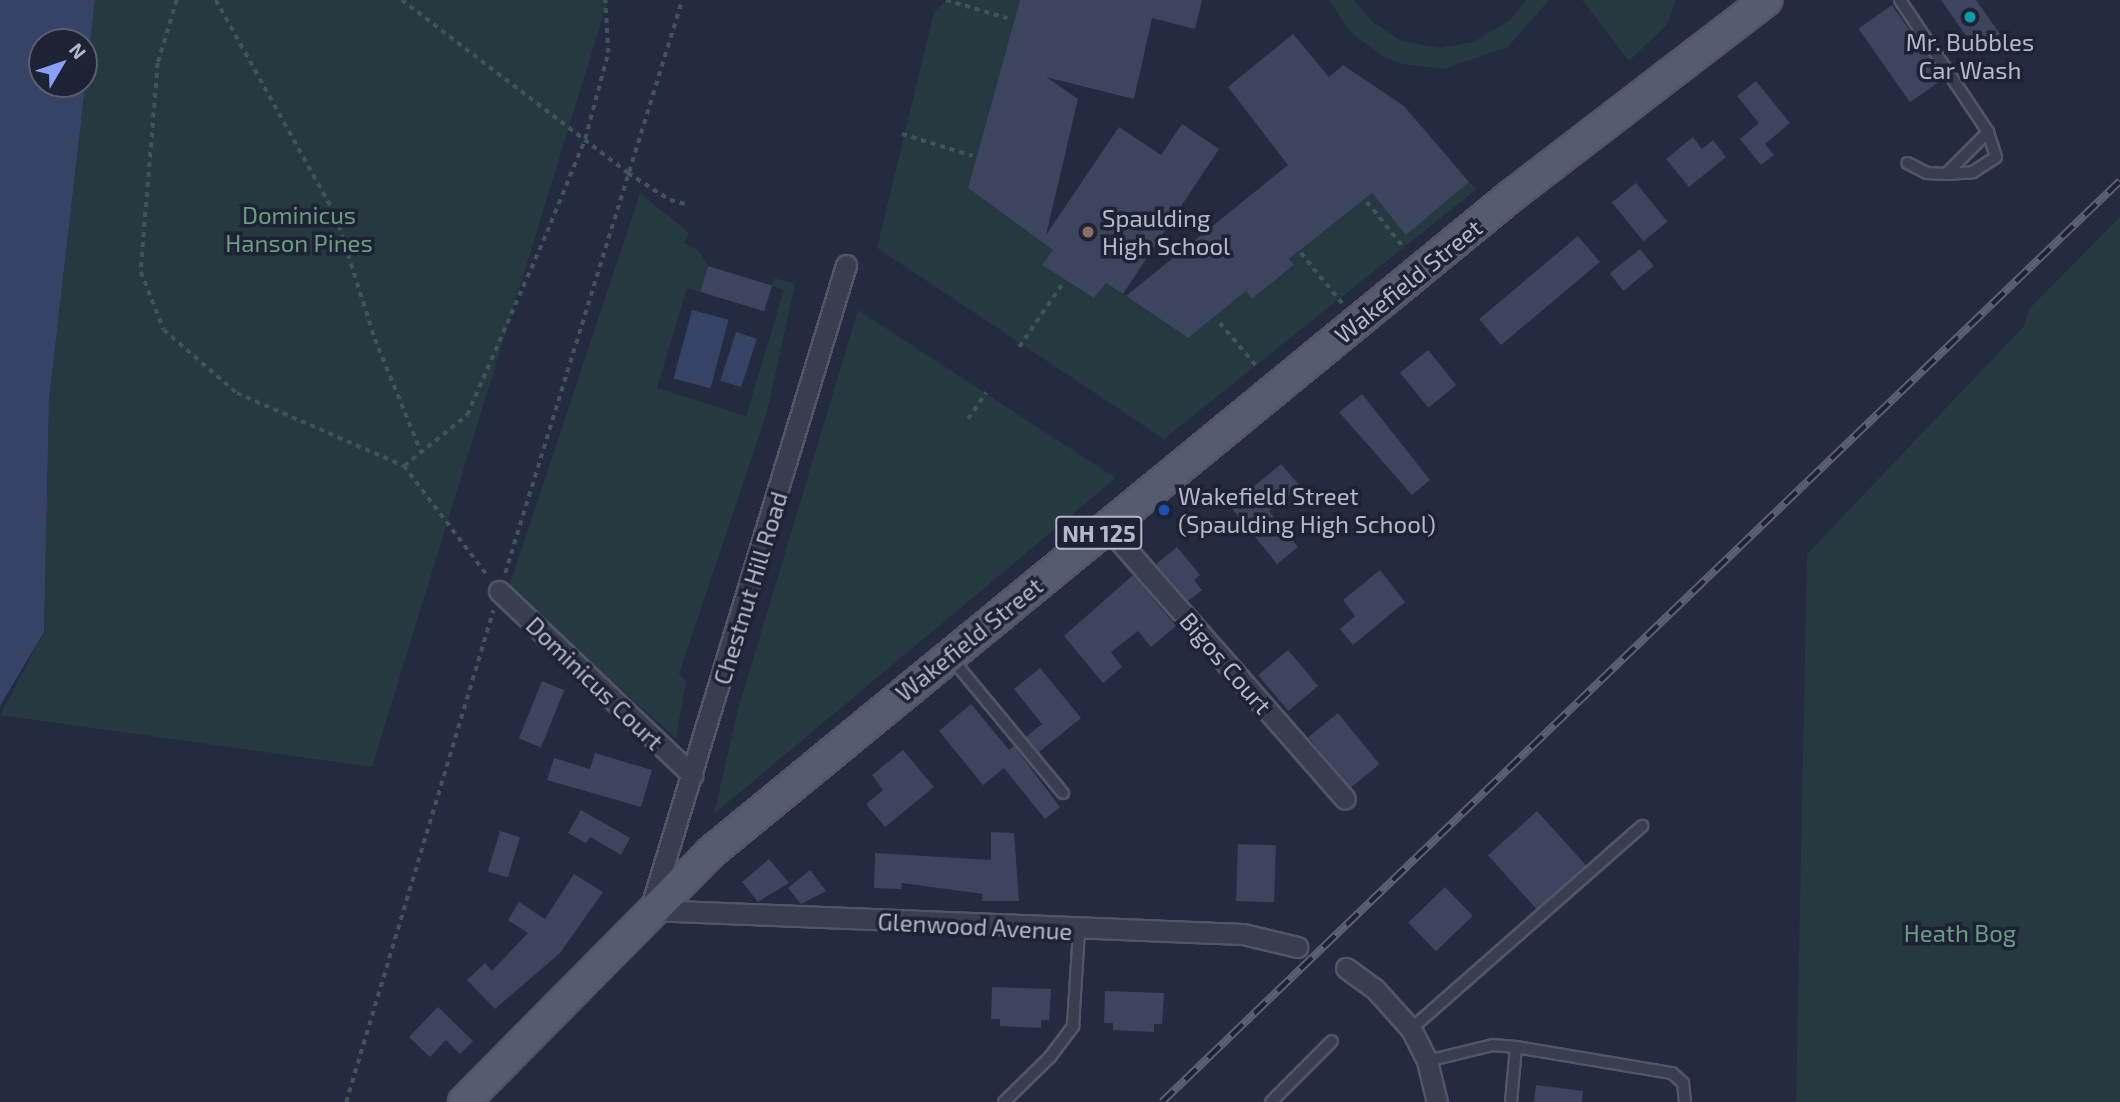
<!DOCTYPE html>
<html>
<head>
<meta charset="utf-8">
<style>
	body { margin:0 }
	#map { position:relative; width:2120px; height:1102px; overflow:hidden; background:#242a3f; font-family:"Exo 2",sans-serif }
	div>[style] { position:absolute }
	.green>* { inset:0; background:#263840 }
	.water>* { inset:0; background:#374267; transform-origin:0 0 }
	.building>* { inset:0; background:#3d445e; transform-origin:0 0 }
	.path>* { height:3.5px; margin-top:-1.75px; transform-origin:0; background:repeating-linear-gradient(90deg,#41545a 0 5px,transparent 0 10px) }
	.roads { filter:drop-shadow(2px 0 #505567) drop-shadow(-2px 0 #505567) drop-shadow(0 2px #505567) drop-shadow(0 -2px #505567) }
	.service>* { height:10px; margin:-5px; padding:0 5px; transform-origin:5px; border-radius:5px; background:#383d4f }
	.minor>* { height:19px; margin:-9.5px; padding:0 9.5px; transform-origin:9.5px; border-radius:9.5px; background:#383d4f }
	.primary>* { height:30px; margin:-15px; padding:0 15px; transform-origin:15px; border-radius:15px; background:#565c6f }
	.rail>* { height:8px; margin-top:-4px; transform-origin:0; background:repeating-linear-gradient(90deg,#1d2234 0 16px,#5a6076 0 32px); box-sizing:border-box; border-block:2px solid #5a6076 }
	.dots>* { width:19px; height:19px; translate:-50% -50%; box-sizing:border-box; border:4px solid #1d2234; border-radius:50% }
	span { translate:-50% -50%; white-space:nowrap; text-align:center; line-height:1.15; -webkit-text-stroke:7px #1d2234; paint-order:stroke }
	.shield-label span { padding:2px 5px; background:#1d2234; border:2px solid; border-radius:5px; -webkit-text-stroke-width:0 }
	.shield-label { font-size:23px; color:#b4b8ca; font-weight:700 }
	.poi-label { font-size:24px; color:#b4b8ca }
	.left { translate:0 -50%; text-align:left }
	.park-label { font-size:24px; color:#6a9c7f }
	.street-label { font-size:24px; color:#b4b8ca }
	.north { position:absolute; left:28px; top:28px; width:70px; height:70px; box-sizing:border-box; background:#1d2234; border:2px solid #595e70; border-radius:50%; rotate:51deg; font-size:19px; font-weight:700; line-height:28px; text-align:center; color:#b4b8ca }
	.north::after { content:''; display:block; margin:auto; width:24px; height:32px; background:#889ffb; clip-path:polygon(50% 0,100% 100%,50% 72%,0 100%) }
</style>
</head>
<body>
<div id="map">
	<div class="green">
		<i style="clip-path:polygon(95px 0,608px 0,372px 767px,0 715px,44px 632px,49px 400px)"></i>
		<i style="clip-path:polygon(947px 0,1020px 0,968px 188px,1053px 250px,1043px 265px,1094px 298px,1106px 283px,1188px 338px,1246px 291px,1252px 299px,1294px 266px,1289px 259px,1372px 193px,1406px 234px,1469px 182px,1477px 189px,1164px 439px,877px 248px,934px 12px)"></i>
		<i style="clip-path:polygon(1329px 0,1354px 0,1373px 22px,1402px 41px,1439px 48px,1473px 42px,1510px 20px,1526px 0,1549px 0,1508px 47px,1444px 69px,1401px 64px,1381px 55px,1351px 33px)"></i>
		<i style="clip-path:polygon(1582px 0,1676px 0,1667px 25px,1629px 61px)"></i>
		<i style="clip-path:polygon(640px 193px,689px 233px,684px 243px,698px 250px,708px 266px,700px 292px,687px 288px,657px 388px,746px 416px,784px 290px,772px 286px,774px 278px,795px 284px,767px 412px,679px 674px,686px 681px,676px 738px,508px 589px)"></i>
		<i style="clip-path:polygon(2120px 217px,2120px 1102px,1796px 1102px,1807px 554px,2024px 326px,2029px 309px)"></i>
		<i style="clip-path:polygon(858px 310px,1116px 478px,714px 814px,738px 709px)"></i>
	</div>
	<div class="water">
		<i style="clip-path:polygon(evenodd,0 0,95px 0,49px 400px,44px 632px,0 706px,0 0,42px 42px,84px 42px,84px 84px,42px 84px,42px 42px)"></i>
		<i style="left:692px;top:310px;width:38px;height:71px;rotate:15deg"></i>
		<i style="left:736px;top:332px;width:22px;height:51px;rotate:18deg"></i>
	</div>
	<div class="building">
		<i style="clip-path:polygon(1020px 0,1202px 0,1195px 29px,1152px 18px,1134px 99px,1046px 77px,1078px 99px,1046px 235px,1119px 127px,1161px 155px,1182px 124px,1219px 149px,1123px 294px,1106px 283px,1094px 298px,1042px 265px,1053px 250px,968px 188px)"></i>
		<i style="clip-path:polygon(1941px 0,1976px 0,2000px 34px,1976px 50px)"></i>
		<i style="left:1892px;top:5px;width:90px;height:41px;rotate:55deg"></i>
		<i style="clip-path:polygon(1293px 34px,1329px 77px,1343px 65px,1404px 106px,1469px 182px,1406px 235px,1372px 193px,1289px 259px,1294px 265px,1252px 299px,1246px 291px,1188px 338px,1126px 296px,1288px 165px,1228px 87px)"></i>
		<i style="clip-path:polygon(1756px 81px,1790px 123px,1765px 144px,1774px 155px,1761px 165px,1740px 139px,1759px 123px,1737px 96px)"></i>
		<i style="clip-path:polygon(1693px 137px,1702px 149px,1713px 140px,1726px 157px,1689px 187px,1666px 159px)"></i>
		<i style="left:1636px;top:183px;width:50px;height:31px;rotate:51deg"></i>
		<i style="left:1578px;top:236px;width:34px;height:129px;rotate:50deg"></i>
		<i style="left:1640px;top:249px;width:22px;height:39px;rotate:51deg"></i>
		<i style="left:708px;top:266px;width:67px;height:27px;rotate:17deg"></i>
		<i style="left:1428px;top:350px;width:45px;height:36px;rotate:51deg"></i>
		<i style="clip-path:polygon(1362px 394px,1430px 480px,1412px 495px,1339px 412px)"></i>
		<i style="clip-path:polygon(1281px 464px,1300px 486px,1269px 511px,1298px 547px,1277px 564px,1230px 506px)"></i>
		<i style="clip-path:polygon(1177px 547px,1200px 575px,1194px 580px,1202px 590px,1188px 601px,1156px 564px)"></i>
		<i style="clip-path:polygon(1380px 570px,1405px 602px,1353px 645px,1340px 629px,1355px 616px,1343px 600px)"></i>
		<i style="clip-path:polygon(1133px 575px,1176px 626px,1151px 647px,1138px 631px,1111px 652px,1122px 667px,1103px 683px,1064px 636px)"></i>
		<i style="left:1288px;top:650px;width:47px;height:39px;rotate:50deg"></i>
		<i style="clip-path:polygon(1040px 668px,1081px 718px,1039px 752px,1026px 737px,1042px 724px,1014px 689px)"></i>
		<i style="left:542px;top:681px;width:24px;height:62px;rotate:22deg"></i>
		<i style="clip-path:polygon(971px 704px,1009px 750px,1014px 746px,1060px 807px,1045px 819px,1004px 768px,983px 785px,939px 731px)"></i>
		<i style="left:1338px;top:713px;width:66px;height:38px;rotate:51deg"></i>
		<i style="clip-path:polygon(903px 750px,934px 787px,885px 827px,866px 804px,883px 790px,872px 775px)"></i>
		<i style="clip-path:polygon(595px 753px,652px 770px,641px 807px,547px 780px,554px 758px,590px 769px)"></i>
		<i style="clip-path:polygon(581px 810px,630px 838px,621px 855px,590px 837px,586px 843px,568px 833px)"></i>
		<i style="left:1537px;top:811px;width:74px;height:66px;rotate:48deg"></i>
		<i style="left:500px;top:831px;width:21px;height:42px;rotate:17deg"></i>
		<i style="clip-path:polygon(991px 832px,1014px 833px,1019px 901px,982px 901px,983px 894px,902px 883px,901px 889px,874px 888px,875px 853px,991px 860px)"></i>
		<i style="left:1238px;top:844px;width:38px;height:57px;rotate:2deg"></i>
		<i style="clip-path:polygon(769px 859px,789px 883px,758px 902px,742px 882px)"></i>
		<i style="clip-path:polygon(810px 870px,826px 891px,801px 904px,788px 888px)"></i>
		<i style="clip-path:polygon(574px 874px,603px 892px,560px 953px,495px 1009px,467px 980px,485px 963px,492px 971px,528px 933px,508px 920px,519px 902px,545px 919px)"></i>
		<i style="left:1445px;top:887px;width:40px;height:51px;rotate:46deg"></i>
		<i style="clip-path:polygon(992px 987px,1051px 989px,1049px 1020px,1041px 1020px,1041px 1028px,1000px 1026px,1000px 1019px,991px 1019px)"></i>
		<i style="clip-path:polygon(1105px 991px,1164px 993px,1162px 1024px,1154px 1024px,1154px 1032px,1113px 1030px,1113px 1023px,1104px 1023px)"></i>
		<i style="clip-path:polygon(438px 1007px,473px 1041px,460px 1054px,446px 1040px,430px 1057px,409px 1037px)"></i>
		<i style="clip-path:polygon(1536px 1085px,1583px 1091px,1582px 1102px,1534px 1102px)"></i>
	</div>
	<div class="path">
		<i style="left:177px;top:0;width:66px;rotate:106.8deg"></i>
		<i style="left:158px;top:63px;width:210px;rotate:94.7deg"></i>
		<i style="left:141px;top:272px;width:62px;rotate:68.4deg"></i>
		<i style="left:164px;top:330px;width:96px;rotate:40.8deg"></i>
		<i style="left:237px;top:393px;width:182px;rotate:23.6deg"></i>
		<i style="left:404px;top:466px;width:137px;rotate:52.7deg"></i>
		<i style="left:216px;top:0;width:247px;rotate:60.9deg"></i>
		<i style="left:336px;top:216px;width:129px;rotate:72.4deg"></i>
		<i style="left:375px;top:339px;width:122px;rotate:67.8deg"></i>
		<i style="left:402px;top:0;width:285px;rotate:37.4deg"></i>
		<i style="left:628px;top:173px;width:50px;rotate:32.7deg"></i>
		<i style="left:670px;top:200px;width:20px;rotate:15deg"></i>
		<i style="left:946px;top:0;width:64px;rotate:16.4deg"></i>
		<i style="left:902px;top:134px;width:74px;rotate:17.2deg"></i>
		<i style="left:1367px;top:202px;width:60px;rotate:51deg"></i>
		<i style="left:1301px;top:253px;width:65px;rotate:50.6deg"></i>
		<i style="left:1220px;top:323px;width:60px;rotate:49.7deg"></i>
		<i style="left:1019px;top:347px;width:78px;rotate:-55.5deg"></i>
		<i style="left:968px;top:419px;width:32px;rotate:-56deg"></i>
		<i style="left:404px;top:466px;width:81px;rotate:-39deg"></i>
		<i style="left:467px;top:415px;width:200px;rotate:-66.4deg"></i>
		<i style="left:547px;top:232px;width:100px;rotate:-67.8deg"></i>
		<i style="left:585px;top:139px;width:89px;rotate:-75deg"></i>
		<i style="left:608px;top:53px;width:53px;rotate:-93.2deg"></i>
		<i style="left:505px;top:573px;width:600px;rotate:-72.83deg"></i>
		<i style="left:346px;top:1102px;width:513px;rotate:-73.33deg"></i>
	</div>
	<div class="roads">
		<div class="service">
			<i style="left:1900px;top:0;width:159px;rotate:56.3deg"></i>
			<i style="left:1988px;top:132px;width:59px;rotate:135deg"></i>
			<i style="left:1946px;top:174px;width:19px;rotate:-177deg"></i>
			<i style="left:1927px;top:173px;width:22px;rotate:-153deg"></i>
			<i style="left:1947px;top:174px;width:26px;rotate:-4deg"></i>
			<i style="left:1973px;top:172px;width:27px;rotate:-33deg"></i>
			<i style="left:1996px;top:157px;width:26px;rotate:-108deg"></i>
			<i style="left:952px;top:659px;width:174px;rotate:50.4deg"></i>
			<i style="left:1411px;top:1029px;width:308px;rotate:-41.3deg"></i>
			<i style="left:1427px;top:1061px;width:68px;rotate:-13.6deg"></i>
			<i style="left:1493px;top:1045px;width:23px;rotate:5deg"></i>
			<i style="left:1516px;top:1047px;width:158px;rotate:9.5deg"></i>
			<i style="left:1672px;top:1073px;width:15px;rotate:42deg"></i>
			<i style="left:1683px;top:1083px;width:19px;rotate:84deg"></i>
			<i style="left:1004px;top:1102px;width:64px;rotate:-44.4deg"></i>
			<i style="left:1050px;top:1057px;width:39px;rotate:-53deg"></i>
			<i style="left:1073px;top:1026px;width:95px;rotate:-86.4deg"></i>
			<i style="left:1271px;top:1102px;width:86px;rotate:-45deg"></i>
			<i style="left:1511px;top:1102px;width:55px;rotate:-84.8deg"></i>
		</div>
		<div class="minor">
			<i style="left:846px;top:265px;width:674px;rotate:106.9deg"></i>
			<i style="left:650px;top:910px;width:593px;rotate:2.32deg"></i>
			<i style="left:1243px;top:934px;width:56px;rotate:13.5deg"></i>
			<i style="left:1107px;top:527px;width:361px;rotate:48.8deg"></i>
			<i style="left:499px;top:591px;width:267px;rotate:43.6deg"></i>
			<i style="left:1346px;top:968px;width:36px;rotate:36deg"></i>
			<i style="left:1375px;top:989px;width:54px;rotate:48deg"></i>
			<i style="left:1411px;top:1029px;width:36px;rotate:63deg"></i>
			<i style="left:1427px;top:1061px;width:42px;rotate:76.3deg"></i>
		</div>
		<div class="primary">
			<i style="left:464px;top:1102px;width:350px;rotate:-45.3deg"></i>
			<i style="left:710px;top:853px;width:1036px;rotate:-39.36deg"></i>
			<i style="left:1511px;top:196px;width:322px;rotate:-37.5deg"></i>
		</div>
	</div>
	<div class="rail">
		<i style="left:1162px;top:1102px;width:1329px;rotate:-43.87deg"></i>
	</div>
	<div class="dots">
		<i style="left:1970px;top:17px;background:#0f9aa8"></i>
		<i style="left:1088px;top:232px;background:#8d6e63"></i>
		<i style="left:1164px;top:510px;background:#1a4fb4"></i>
	</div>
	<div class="shield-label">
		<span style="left:1099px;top:533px">NH 125</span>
	</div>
	<div class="poi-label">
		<span style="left:1970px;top:56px">Mr. Bubbles<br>Car Wash</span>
		<span class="left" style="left:1102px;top:232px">Spaulding<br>High School</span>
		<span class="left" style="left:1178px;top:510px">Wakefield Street<br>(Spaulding High School)</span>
	</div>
	<div class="park-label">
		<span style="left:299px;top:229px">Dominicus<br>Hanson Pines</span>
		<span style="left:1960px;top:933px">Heath Bog</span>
	</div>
	<div class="street-label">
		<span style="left:1408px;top:281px;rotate:-39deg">Wakefield Street</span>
		<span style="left:750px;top:588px;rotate:-73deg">Chestnut Hill Road</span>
		<span style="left:969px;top:639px;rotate:-39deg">Wakefield Street</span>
		<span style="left:1226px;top:663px;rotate:49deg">Bigos Court</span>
		<span style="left:595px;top:683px;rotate:44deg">Dominicus Court</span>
		<span style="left:975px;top:926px;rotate:3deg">Glenwood Avenue</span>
	</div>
	<div class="north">N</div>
</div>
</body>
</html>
